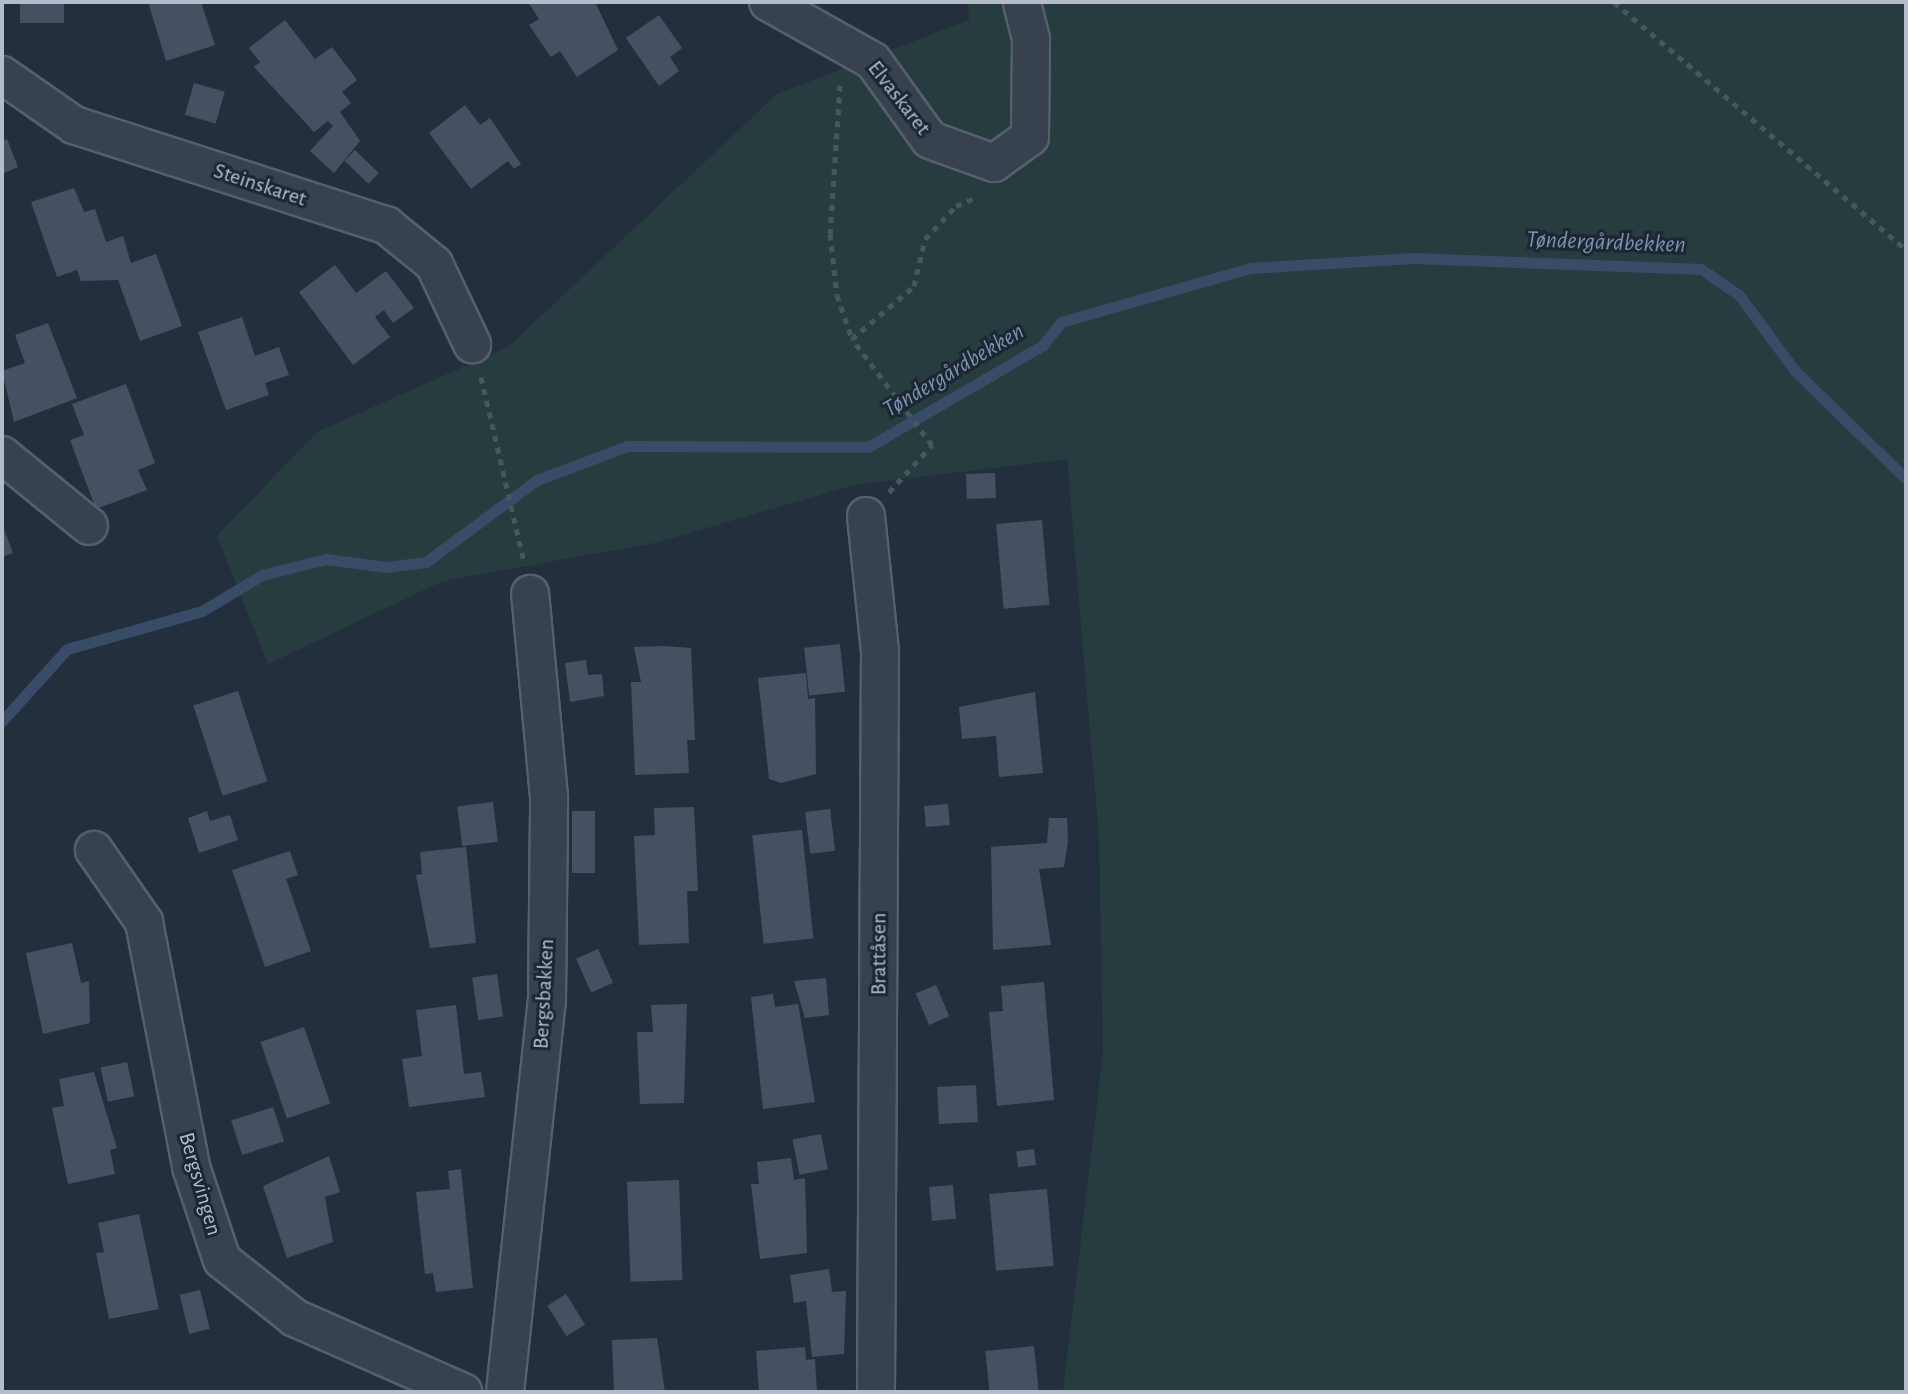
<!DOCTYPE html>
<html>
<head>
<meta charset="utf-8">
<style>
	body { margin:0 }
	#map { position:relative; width:1908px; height:1394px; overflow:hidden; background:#242f3e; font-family:"Alegreya Sans",sans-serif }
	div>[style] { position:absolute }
	.green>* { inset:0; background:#263c3f }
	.stream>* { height:11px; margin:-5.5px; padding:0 5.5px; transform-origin:5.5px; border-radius:5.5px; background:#394c67 }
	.building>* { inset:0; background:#455162; transform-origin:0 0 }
	.path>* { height:5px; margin-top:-2.5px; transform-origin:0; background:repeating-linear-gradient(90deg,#44595c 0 6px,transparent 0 12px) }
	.roads { filter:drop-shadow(2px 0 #565f6c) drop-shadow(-2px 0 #565f6c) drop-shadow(0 2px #565f6c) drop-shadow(0 -2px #565f6c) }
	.minor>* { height:36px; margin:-18px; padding:0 18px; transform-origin:18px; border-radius:18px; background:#38414e }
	span { translate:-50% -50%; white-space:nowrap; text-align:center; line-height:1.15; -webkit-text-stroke:6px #1d2633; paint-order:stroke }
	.street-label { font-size:22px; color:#b4bcc9 }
	.water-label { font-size:24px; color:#7c92b1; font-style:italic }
	.frame { position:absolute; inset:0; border:4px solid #b4bcc9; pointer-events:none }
</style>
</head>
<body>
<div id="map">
	<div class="green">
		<i style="clip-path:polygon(968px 2px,1906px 2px,1906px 1392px,1063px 1392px,1103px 1053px,1099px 837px,1067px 459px,854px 485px,655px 543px,443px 581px,268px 664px,217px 536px,317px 432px,508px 347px,777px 94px,969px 20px)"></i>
	</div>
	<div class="stream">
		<i style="left:2px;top:721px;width:97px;rotate:-47.9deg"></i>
		<i style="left:67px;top:649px;width:140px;rotate:-15.7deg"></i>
		<i style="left:202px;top:611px;width:70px;rotate:-31deg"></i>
		<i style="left:262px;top:575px;width:66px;rotate:-14deg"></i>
		<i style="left:326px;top:559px;width:61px;rotate:7.6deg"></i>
		<i style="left:386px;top:567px;width:40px;rotate:-7.1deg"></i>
		<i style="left:426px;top:562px;width:138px;rotate:-36.5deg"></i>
		<i style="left:537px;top:480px;width:96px;rotate:-20.7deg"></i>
		<i style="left:627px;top:446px;width:241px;rotate:0.2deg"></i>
		<i style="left:868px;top:447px;width:203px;rotate:-30.2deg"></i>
		<i style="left:1043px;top:345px;width:29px;rotate:-52deg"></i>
		<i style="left:1061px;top:322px;width:197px;rotate:-15.9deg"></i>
		<i style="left:1250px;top:268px;width:163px;rotate:-3.5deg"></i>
		<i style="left:1413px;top:258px;width:288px;rotate:2.2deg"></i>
		<i style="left:1701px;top:269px;width:46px;rotate:34.4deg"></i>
		<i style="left:1739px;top:295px;width:94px;rotate:53.6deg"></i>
		<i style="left:1795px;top:371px;width:155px;rotate:44.2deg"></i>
	</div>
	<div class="building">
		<i style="left:20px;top:2px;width:44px;height:21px"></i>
		<i style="clip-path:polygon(148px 2px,201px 2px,215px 45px,166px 61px)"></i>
		<i style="clip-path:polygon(528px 2px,595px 2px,618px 50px,577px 77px,560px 51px,551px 57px,529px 25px,539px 19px)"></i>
		<i style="clip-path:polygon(659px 15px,682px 48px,670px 57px,679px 71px,659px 86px,626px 38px)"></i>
		<i style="clip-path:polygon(285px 20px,315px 59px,332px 47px,357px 80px,342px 92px,351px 103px,340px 112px,360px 141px,334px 173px,310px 151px,333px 126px,328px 121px,314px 132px,254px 67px,260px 62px,249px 48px)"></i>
		<i style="left:194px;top:83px;width:32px;height:33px;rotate:16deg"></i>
		<i style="clip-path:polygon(465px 105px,480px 125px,490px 118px,521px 164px,514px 169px,508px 161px,471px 189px,429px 133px)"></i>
		<i style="clip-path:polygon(7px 139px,18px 167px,2px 174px,2px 141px)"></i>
		<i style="left:355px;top:150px;width:33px;height:15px;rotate:44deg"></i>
		<i style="clip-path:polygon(74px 188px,84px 212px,95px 209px,106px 242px,123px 236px,131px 263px,156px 254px,182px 326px,140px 341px,118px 280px,81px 281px,77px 270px,57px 277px,31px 202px)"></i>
		<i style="clip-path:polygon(335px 265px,356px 293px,386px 271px,414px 308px,393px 323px,384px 310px,375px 317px,390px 337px,353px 365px,299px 292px)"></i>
		<i style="clip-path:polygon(242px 317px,255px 356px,279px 347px,289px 375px,265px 383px,269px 395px,226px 410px,198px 332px)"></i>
		<i style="clip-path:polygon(48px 323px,77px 398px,14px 422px,2px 371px,25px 363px,15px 335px)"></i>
		<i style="clip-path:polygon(126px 384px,155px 463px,138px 470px,147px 490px,96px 509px,70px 440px,84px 435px,72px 404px)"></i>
		<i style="left:995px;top:473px;width:25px;height:29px;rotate:88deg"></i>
		<i style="left:1042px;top:520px;width:85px;height:46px;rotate:85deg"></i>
		<i style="clip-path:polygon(2px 524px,13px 553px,2px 557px)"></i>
		<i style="left:840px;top:644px;width:48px;height:36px;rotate:84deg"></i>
		<i style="clip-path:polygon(664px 646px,691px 648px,695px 740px,687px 740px,689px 773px,635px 775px,631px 682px,641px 682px,634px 647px)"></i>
		<i style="clip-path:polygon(586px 660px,588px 675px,602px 674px,604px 696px,570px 702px,565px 663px)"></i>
		<i style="clip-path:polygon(806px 673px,808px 699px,815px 698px,816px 774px,781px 783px,769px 779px,758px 678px)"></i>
		<i style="left:238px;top:691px;width:95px;height:47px;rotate:72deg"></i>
		<i style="clip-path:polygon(1035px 692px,1043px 773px,999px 777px,996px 736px,962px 739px,959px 707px)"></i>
		<i style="left:493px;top:802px;width:40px;height:36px;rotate:83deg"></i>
		<i style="left:948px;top:804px;width:21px;height:24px;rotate:85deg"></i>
		<i style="clip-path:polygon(694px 807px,698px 891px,687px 891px,689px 943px,639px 945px,634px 836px,655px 835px,654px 808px)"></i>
		<i style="left:830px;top:809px;width:42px;height:25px;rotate:83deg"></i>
		<i style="clip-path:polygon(207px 811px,210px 821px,230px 815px,238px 840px,199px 853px,188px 818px)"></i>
		<i style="left:572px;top:811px;width:23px;height:62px"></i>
		<i style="clip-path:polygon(1049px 818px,1067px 818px,1068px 841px,1064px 867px,1039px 869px,1051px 945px,993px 950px,991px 847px,1047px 843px)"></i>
		<i style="left:802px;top:830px;width:109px;height:50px;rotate:84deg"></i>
		<i style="clip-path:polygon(466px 847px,476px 943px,430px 948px,416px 875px,422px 874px,420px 852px)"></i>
		<i style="clip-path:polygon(290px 851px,298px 875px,286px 879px,311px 951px,265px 967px,232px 870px)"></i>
		<i style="clip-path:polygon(72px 943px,81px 983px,89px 981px,90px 1023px,43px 1034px,26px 953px)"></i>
		<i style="left:598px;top:949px;width:37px;height:24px;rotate:66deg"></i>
		<i style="left:497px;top:974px;width:43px;height:25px;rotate:82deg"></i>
		<i style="clip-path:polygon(826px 978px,829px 1015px,805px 1018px,794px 981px)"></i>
		<i style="clip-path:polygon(1044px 982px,1054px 1100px,997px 1106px,989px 1012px,1003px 1011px,1001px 986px)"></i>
		<i style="left:936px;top:985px;width:34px;height:22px;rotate:67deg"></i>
		<i style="clip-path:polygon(773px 994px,775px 1007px,798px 1004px,815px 1102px,763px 1109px,751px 997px)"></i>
		<i style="clip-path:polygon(687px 1004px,684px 1103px,640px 1104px,637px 1032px,653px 1032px,651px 1005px)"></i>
		<i style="clip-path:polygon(456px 1005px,464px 1074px,481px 1072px,485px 1097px,409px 1107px,402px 1059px,422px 1056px,416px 1010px)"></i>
		<i style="left:304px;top:1027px;width:81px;height:46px;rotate:71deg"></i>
		<i style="left:127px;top:1062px;width:35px;height:27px;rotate:78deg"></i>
		<i style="clip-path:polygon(94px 1072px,117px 1148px,110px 1150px,115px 1174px,68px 1184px,52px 1108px,64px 1106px,59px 1079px)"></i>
		<i style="left:976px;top:1085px;width:37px;height:39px;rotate:87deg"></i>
		<i style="left:273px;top:1107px;width:36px;height:44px;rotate:72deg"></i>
		<i style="left:821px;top:1134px;width:36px;height:29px;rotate:79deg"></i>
		<i style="left:1034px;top:1149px;width:16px;height:18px;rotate:83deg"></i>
		<i style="clip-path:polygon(329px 1156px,340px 1192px,325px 1197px,333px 1242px,287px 1258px,263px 1186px)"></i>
		<i style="clip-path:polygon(791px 1158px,794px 1180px,805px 1178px,807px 1253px,760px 1259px,751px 1184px,759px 1184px,757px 1162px)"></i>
		<i style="clip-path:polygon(461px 1169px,473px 1288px,436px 1292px,433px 1273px,425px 1274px,416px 1192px,450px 1189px,448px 1171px)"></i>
		<i style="left:679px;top:1180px;width:100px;height:52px;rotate:88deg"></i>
		<i style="left:953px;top:1185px;width:34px;height:24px;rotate:85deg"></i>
		<i style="left:1047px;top:1189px;width:77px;height:58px;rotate:85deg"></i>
		<i style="clip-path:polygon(139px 1214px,159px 1309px,109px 1319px,96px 1253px,104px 1252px,98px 1223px)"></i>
		<i style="clip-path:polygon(829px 1269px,832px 1292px,846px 1291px,844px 1354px,812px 1357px,806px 1301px,794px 1303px,790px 1275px)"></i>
		<i style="left:200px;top:1290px;width:40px;height:21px;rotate:76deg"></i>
		<i style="left:566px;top:1294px;width:36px;height:22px;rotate:58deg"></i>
		<i style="clip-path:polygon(657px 1338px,665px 1392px,614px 1392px,612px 1340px)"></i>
		<i style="left:1034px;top:1346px;width:46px;height:49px;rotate:84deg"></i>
		<i style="clip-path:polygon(805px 1347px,806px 1360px,815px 1359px,817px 1392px,759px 1392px,756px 1351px)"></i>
	</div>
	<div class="path">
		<i style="left:1614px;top:2px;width:383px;rotate:40.3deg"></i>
		<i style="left:840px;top:85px;width:149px;rotate:93.8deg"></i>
		<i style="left:830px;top:234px;width:61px;rotate:83.5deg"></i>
		<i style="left:837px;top:295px;width:46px;rotate:71.2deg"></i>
		<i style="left:481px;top:377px;width:190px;rotate:76.9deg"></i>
		<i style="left:889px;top:492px;width:64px;rotate:-47.5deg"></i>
		<i style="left:932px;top:445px;width:133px;rotate:-127deg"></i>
		<i style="left:852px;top:339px;width:82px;rotate:-40.5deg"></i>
		<i style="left:914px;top:286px;width:48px;rotate:-76.8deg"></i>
		<i style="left:925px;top:239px;width:45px;rotate:-46.8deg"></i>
		<i style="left:956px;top:206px;width:23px;rotate:-23deg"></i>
	</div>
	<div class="roads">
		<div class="minor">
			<i style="left:768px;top:2px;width:120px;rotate:29.3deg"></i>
			<i style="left:873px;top:61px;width:97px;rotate:54.2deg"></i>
			<i style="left:930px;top:140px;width:68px;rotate:19.8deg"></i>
			<i style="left:994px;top:163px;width:44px;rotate:-35.8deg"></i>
			<i style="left:1030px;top:137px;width:98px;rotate:-89.4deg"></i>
			<i style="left:1031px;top:39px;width:38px;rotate:-104deg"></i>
			<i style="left:2px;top:75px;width:88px;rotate:34.8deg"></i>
			<i style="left:74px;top:125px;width:328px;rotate:17.8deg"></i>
			<i style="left:386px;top:225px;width:62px;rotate:39.1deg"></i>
			<i style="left:434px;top:264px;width:89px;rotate:64.6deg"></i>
			<i style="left:2px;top:455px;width:112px;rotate:39.2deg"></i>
			<i style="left:866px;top:516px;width:136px;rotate:84.1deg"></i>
			<i style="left:880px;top:651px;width:741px;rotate:90.31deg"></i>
			<i style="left:94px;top:850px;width:88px;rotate:55.2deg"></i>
			<i style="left:144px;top:922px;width:249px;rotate:79.1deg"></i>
			<i style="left:191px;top:1167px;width:98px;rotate:71.6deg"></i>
			<i style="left:222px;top:1260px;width:93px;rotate:38.5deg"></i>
			<i style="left:295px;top:1318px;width:184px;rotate:23.8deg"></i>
			<i style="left:505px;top:1392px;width:394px;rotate:-83.9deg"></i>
			<i style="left:547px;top:1000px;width:203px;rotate:-89.4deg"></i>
			<i style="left:549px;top:797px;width:204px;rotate:-95.3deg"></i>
		</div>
	</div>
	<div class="street-label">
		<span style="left:899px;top:98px;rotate:52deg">Elvaskaret</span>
		<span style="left:260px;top:185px;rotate:18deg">Steinskaret</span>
		<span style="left:879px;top:954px;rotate:-90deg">Brattåsen</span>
		<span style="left:544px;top:994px;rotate:-87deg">Bergsbakken</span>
		<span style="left:200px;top:1184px;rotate:74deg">Bergsvingen</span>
	</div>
	<div class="water-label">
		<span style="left:1606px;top:243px;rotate:2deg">Tøndergårdbekken</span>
		<span style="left:954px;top:371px;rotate:-31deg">Tøndergårdbekken</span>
	</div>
	<div class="frame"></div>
</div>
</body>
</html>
